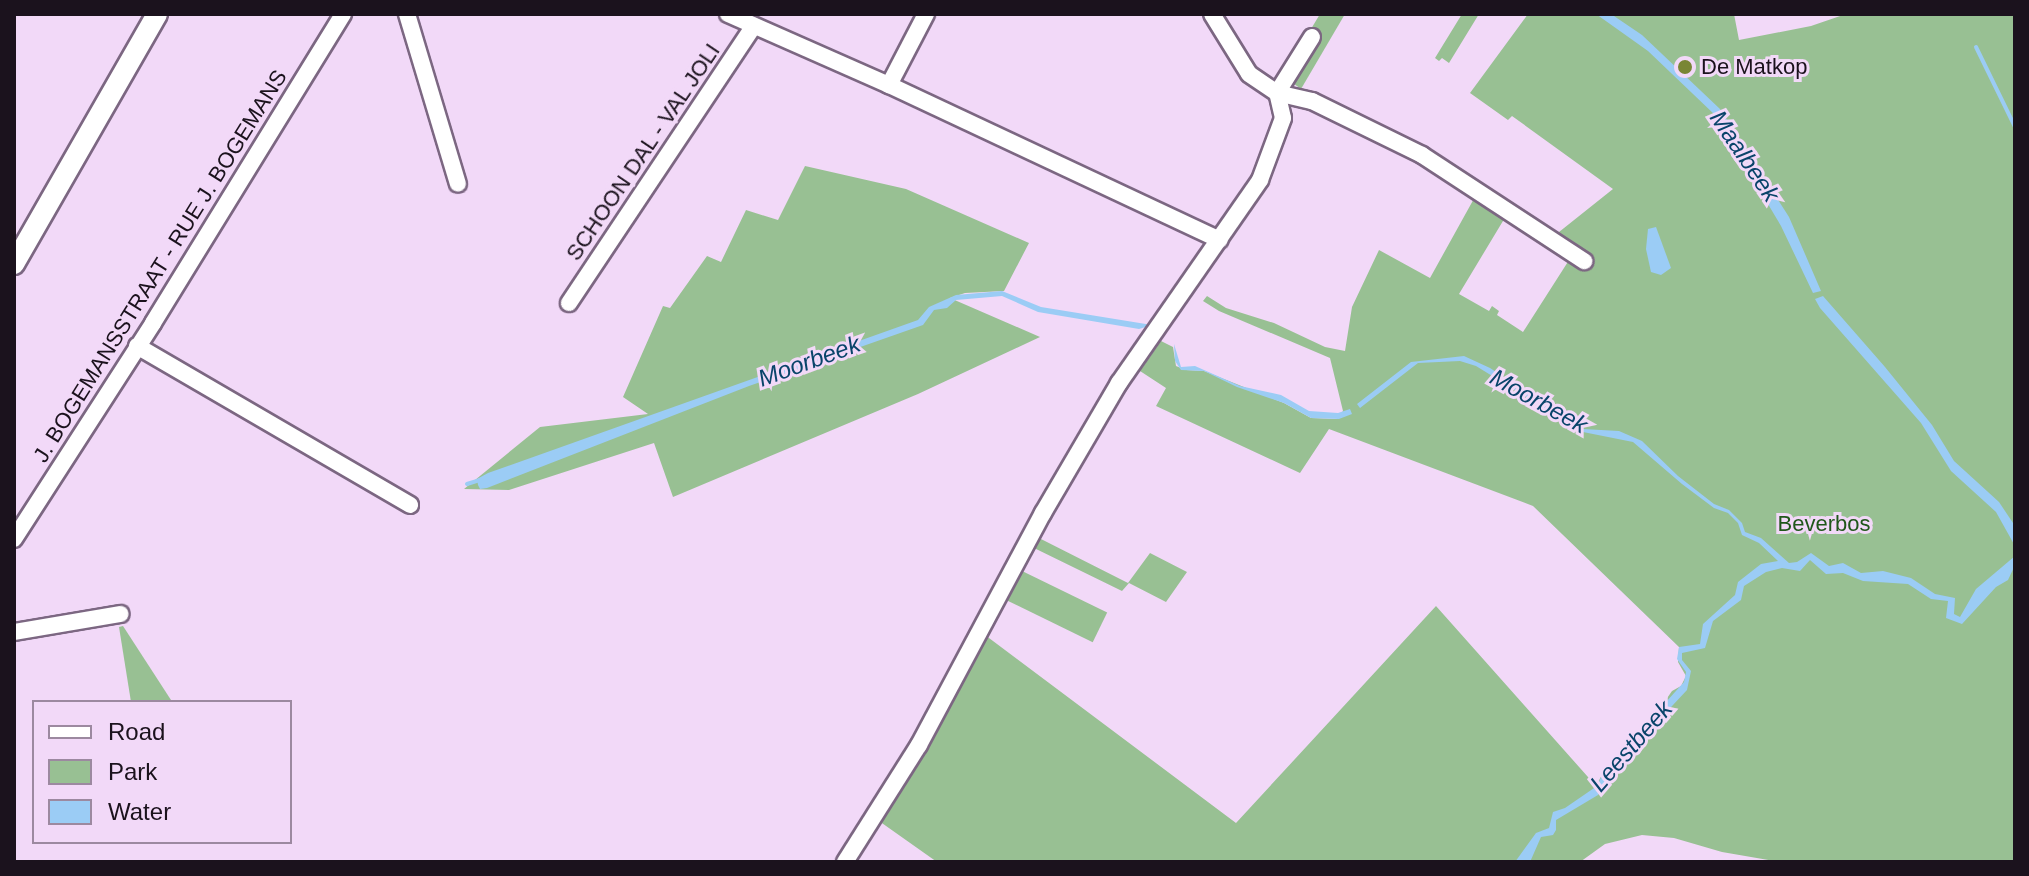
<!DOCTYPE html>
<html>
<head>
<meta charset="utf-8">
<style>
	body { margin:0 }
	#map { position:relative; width:2029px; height:876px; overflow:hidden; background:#f2d9f8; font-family:Arial,sans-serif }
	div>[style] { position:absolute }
	.green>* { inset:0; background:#98c093; transform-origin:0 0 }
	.water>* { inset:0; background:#9bccf5 }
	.stream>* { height:4px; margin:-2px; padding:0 2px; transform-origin:2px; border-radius:2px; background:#9bccf5 }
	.roads { filter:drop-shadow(2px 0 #7c6782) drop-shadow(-2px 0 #7c6782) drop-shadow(0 2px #7c6782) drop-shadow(0 -2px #7c6782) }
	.minor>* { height:16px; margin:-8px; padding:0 8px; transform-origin:8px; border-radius:8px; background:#fff }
	.tertiary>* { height:20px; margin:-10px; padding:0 10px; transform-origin:10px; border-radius:10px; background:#fff }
	.dots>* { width:22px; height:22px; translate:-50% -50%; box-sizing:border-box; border:4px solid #f2d9f8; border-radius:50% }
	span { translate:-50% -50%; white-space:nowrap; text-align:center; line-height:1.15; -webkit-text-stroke:6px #f2d9f8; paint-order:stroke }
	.poi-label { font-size:22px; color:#1b121d }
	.left { translate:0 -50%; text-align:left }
	.street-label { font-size:22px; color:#1b121d }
	.park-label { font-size:22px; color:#20571b }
	.water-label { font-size:24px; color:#09446a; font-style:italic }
	.frame { position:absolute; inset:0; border:16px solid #1b121d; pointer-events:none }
	.legend { position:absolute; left:32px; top:700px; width:260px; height:144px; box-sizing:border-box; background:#f2d9f8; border:2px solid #9c89a0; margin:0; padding:10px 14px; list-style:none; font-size:24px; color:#1b121d }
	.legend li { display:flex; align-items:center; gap:16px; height:40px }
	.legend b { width:40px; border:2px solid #9c89a0 }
</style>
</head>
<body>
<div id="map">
	<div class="green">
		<i style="clip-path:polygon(1320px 14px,1345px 14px,1301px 89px,1290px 81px,1308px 34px)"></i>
		<i style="clip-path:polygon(1462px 14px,1479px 14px,1449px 63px,1442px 58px,1439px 61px,1435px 58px)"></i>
		<i style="clip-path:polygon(1528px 14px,1734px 14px,1739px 40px,1811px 26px,1846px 14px,2015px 14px,2015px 862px,1780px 862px,1722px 852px,1674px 838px,1642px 835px,1605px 844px,1580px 862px,937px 862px,879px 821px,941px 722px,985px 635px,1236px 823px,1436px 606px,1596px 786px,1604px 771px,1654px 717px,1672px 691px,1681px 686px,1686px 676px,1678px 662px,1679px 647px,1533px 506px,1329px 429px,1300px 473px,1156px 406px,1166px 388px,1140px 371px,1161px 341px,1173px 347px,1176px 366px,1186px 370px,1204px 371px,1284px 403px,1311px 418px,1337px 419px,1343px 411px,1330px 358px,1219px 311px,1203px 301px,1207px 296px,1226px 308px,1274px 323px,1325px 347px,1345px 351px,1352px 307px,1379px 250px,1430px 278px,1476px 195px,1506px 216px,1459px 294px,1489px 311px,1492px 306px,1499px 311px,1497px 315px,1523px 332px,1571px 257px,1554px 236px,1613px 189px,1512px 116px,1508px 120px,1470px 93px)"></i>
		<i style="clip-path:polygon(805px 166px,906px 189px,1029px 243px,1004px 291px,965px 293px,950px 298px,1040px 337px,918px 394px,673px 497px,654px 443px,509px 490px,464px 489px,540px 427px,648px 414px,623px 397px,663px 306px,670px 308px,707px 256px,721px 262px,746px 210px,778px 220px)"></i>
		<i style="clip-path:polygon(1037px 537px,1128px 583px,1150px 553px,1187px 572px,1166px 602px,1129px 583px,1122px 591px,1032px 547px)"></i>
		<i style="left:1020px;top:570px;width:97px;height:33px;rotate:26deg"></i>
		<i style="clip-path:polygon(123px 626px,171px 700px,169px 702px,131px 702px,119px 627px)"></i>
	</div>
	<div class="water">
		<i style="clip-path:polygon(1596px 14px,1611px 14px,1642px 35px,1720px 109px,1789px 217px,1821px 291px,1813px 293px,1781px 226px,1715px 115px,1648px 51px)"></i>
		<i style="clip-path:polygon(1656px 227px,1671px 268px,1661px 275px,1651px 272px,1646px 249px,1648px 229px)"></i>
		<i style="clip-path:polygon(1002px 291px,1041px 307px,1152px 325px,1139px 329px,1038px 312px,1002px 296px,956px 300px,947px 308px,934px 310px,923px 325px,749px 386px,487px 488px,480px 489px,478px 485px,477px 479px,488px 473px,918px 320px,929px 307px,956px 295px)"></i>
		<i style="clip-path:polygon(1823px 296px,1885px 367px,1932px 425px,1954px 461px,1999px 502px,2015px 526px,2015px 546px,1996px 512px,1951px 471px,1921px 423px,1820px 308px,1815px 299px)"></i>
		<i style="clip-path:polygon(1174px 344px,1181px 367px,1195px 366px,1240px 386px,1281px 395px,1309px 411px,1338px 413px,1350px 409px,1352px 414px,1339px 419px,1311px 418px,1284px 403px,1237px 387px,1204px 371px,1181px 370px,1175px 361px)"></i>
		<i style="clip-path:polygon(1464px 356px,1490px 368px,1583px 429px,1619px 431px,1642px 441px,1678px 476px,1714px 504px,1729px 510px,1742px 523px,1745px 532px,1761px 538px,1789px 563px,1797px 562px,1811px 553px,1829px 566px,1843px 563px,1861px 573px,1883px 571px,1911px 578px,1935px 594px,1955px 598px,1954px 614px,1960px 617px,1976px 589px,2015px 556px,2015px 565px,2008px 580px,1996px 587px,1962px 624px,1946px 618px,1948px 601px,1931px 599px,1908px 584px,1863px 581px,1843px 573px,1826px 574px,1810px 560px,1800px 571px,1782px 568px,1766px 572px,1744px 586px,1741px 600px,1713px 621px,1705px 648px,1682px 653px,1682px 660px,1691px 671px,1687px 690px,1615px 767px,1598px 795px,1556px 820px,1556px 830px,1553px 835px,1541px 837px,1530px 862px,1515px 862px,1536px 833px,1549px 828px,1553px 812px,1565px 808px,1597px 786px,1604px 771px,1684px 682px,1686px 672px,1677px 659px,1679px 647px,1700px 644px,1703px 624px,1735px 595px,1738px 582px,1761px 564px,1778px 561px,1759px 543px,1742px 535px,1738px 523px,1728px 513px,1714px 508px,1682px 484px,1633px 442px,1583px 432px,1476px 366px,1460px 361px,1418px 363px,1360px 408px,1357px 404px,1411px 362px)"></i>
	</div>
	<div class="stream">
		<i style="left:1976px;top:47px;width:89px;rotate:64deg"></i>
		<i style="left:467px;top:484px;width:14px;rotate:-17deg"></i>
	</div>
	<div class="roads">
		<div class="minor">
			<i style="left:407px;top:14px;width:177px;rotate:73.3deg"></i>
			<i style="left:728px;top:14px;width:176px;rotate:23.8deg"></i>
			<i style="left:889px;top:85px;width:365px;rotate:25.1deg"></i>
			<i style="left:1212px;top:14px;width:70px;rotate:58.3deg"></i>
			<i style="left:1249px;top:74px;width:34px;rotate:34deg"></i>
			<i style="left:1277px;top:93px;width:36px;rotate:13deg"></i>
			<i style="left:1312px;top:101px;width:123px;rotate:26.1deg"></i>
			<i style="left:1422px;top:155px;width:194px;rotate:33.2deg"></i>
			<i style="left:889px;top:85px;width:80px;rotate:-62.5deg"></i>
			<i style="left:1277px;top:93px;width:66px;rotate:-58deg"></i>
			<i style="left:569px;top:303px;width:333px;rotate:-56.3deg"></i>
			<i style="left:137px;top:346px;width:316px;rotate:30.2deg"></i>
			<i style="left:14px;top:539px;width:257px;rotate:-57.2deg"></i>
			<i style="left:153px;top:323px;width:363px;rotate:-58.4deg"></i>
			<i style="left:14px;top:632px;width:108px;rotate:-9.6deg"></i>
			<i style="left:845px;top:862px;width:138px;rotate:-57.7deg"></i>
			<i style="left:919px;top:745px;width:263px;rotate:-61.9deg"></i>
			<i style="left:1043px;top:513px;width:151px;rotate:-59.7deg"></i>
			<i style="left:1119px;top:383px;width:247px;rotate:-55.2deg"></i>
			<i style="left:1260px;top:180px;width:66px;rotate:-69.6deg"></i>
			<i style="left:1283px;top:118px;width:26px;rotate:-103deg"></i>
		</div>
		<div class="tertiary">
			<i style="left:14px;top:264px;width:288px;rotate:-60.2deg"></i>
		</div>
	</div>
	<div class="dots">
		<i style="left:1685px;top:67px;background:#798635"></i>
	</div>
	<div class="poi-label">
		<span class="left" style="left:1701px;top:67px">De Matkop</span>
	</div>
	<div class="street-label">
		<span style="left:643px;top:152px;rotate:-56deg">SCHOON DAL - VAL JOLI</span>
		<span style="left:160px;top:266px;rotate:-58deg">J. BOGEMANSSTRAAT - RUE J. BOGEMANS</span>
	</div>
	<div class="park-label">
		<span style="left:1824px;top:524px">Beverbos</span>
	</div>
	<div class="water-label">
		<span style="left:1745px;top:156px;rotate:56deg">Maalbeek</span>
		<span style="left:809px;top:361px;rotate:-20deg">Moorbeek</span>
		<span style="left:1539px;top:401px;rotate:29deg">Moorbeek</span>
		<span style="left:1631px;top:746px;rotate:-49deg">Leestbeek</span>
	</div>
	<div class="frame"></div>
	<ul class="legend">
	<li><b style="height:10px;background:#fff"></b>Road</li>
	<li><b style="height:22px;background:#98c093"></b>Park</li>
	<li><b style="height:22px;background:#9bccf5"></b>Water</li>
	</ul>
</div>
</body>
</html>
